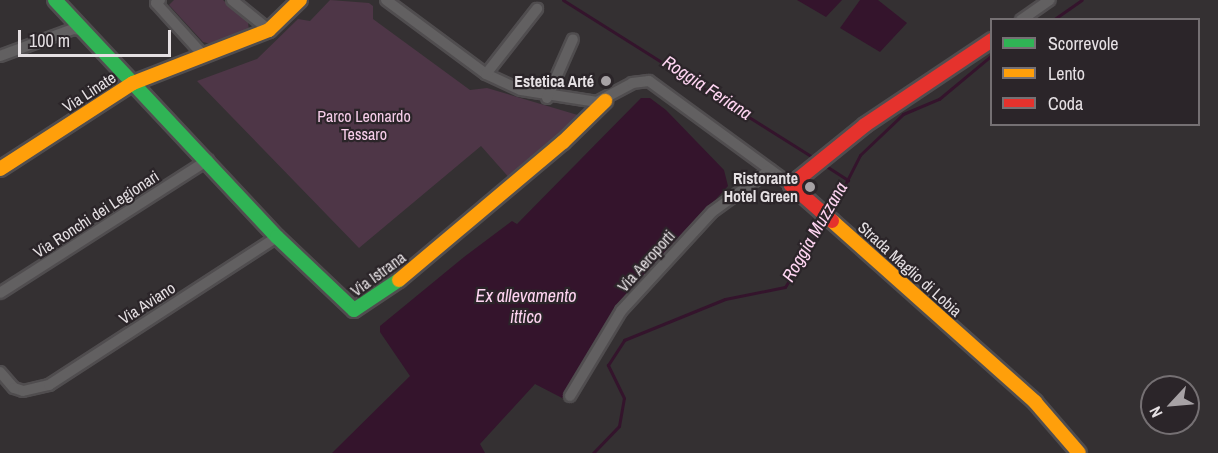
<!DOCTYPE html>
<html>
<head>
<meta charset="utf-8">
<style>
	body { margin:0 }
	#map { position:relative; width:1218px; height:453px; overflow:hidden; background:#343032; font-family:"Archivo Narrow",sans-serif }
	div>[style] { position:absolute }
	.green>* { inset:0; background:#4e3647 }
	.water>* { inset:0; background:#34142c }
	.stream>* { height:3px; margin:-1.5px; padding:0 1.5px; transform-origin:1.5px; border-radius:1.5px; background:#34142c }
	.roads { filter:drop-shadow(2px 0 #504d4f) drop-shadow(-2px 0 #504d4f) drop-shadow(0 2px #504d4f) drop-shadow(0 -2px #504d4f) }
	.street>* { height:10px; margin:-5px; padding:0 5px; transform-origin:5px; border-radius:5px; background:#626061 }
	.fast>* { height:14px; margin:-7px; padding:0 7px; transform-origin:7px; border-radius:7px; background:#30b455 }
	.slow>* { height:14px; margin:-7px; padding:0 7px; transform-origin:7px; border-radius:7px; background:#ff9f0a }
	.jam>* { height:14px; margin:-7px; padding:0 7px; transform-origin:7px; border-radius:7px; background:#e5322d }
	.dots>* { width:16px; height:16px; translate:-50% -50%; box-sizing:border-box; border:3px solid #2b2529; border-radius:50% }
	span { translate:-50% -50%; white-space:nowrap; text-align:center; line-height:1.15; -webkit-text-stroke:4.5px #2b2529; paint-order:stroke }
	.poi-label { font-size:16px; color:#e5e0e3; font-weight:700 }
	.right { translate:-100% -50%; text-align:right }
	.street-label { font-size:16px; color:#e5e0e3 }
	.park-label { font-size:16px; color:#f7ceea }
	.water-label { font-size:18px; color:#ffd5f2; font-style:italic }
	.legend { position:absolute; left:990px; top:18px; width:210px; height:108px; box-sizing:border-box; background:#2b2529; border:2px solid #757073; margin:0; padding:8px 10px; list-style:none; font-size:18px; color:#e5e0e3 }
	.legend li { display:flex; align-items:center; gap:12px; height:30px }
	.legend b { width:30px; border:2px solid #757073 }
	.north { position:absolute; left:1140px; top:375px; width:60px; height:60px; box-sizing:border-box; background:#2b2529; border:2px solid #757073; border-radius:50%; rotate:244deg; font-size:16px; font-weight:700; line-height:24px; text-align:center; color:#e5e0e3 }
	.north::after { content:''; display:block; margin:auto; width:21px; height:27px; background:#a7a2a5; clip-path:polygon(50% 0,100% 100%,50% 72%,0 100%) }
	.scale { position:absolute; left:18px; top:30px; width:153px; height:27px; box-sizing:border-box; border:3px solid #e5e0e3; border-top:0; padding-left:8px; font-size:18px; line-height:21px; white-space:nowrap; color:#e5e0e3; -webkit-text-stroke:4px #2b2529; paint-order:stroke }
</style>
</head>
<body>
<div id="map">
	<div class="green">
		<i style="clip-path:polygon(174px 0,223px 0,248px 22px,249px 31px,211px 44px,203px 42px,169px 5px)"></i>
		<i style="clip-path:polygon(330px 0,369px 3px,373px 6px,373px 19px,470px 90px,487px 88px,581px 116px,512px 181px,481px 146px,359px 248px,197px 81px,257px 59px,298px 19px,310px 21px)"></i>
	</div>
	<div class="water">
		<i style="clip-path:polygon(797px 0,842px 0,826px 17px)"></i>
		<i style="clip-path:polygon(860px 0,878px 0,907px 23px,880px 52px,840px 28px)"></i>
		<i style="clip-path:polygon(641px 98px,650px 98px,666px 110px,724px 170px,728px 186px,629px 295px,594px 344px,564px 399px,535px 384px,480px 444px,485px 453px,332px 453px,410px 376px,380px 332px,380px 326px,464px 257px,512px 221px,517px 224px)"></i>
	</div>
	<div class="stream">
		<i style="left:563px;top:0;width:298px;rotate:32.2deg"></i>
		<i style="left:1053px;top:20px;width:35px;rotate:-35deg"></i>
		<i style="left:823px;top:164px;width:30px;rotate:33deg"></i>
		<i style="left:830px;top:214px;width:66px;rotate:-63deg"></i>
		<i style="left:860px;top:155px;width:59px;rotate:-43.6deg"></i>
		<i style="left:903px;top:114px;width:39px;rotate:-23deg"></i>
		<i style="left:939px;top:99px;width:69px;rotate:-39.7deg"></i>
		<i style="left:593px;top:453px;width:37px;rotate:-46deg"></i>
		<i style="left:619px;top:426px;width:28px;rotate:-80deg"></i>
		<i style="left:624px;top:398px;width:37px;rotate:-116deg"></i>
		<i style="left:608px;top:365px;width:30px;rotate:-57deg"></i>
		<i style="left:624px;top:340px;width:109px;rotate:-22.1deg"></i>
		<i style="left:725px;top:299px;width:61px;rotate:-11.3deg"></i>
		<i style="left:785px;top:287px;width:76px;rotate:-58.4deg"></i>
	</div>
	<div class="roads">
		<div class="street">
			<i style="left:160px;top:0;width:5px;rotate:143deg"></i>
			<i style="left:156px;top:3px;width:70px;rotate:47.9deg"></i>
			<i style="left:232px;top:0;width:48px;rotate:39deg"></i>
			<i style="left:386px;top:0;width:124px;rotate:36.5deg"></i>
			<i style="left:486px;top:74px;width:38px;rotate:25deg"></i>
			<i style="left:521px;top:90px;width:77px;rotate:9deg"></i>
			<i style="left:597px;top:102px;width:40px;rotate:-28deg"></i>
			<i style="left:632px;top:83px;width:17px;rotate:-7deg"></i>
			<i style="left:649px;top:81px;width:176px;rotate:36.2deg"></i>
			<i style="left:1021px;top:20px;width:35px;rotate:-35deg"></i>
			<i style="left:0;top:56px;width:78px;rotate:-20.3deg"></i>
			<i style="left:73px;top:29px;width:9px;rotate:6deg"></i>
			<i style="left:486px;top:74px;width:83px;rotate:-51.9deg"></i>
			<i style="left:547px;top:98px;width:64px;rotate:-66.2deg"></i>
			<i style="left:0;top:293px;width:247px;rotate:-32.6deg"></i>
			<i style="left:0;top:372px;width:21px;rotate:49deg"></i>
			<i style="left:14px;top:388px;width:9px;rotate:18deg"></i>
			<i style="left:23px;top:391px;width:27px;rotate:-13deg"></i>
			<i style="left:49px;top:385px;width:272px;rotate:-33deg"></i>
			<i style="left:570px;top:396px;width:99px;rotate:-59deg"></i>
			<i style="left:621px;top:311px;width:134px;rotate:-47.4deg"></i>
			<i style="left:712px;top:212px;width:72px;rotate:-35.9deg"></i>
		</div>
		<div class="fast">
			<i style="left:55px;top:0;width:325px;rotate:46.9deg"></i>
			<i style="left:277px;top:237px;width:106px;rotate:43.5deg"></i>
			<i style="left:354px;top:310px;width:54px;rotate:-33.7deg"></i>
		</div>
		<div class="slow">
			<i style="left:0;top:169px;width:158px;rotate:-32.9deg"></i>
			<i style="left:133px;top:83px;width:146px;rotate:-21.3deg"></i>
			<i style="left:269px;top:30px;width:43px;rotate:-44.1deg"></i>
			<i style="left:832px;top:221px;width:272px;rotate:41.7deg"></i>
			<i style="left:1035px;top:402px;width:67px;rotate:49.2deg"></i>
			<i style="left:399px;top:280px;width:214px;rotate:-40.1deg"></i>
			<i style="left:563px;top:142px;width:59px;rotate:-44.3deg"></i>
		</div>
		<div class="jam">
			<i style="left:832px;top:221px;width:55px;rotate:-138.7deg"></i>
			<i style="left:791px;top:185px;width:95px;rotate:-39deg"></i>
			<i style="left:865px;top:125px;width:153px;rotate:-33.8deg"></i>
		</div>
	</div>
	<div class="dots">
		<i style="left:606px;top:81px;background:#a7a2a5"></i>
		<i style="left:810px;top:187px;background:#a7a2a5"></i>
	</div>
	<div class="poi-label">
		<span class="right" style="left:594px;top:81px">Estetica Arté</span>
		<span class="right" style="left:798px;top:187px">Ristorante<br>Hotel Green</span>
	</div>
	<div class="street-label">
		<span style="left:89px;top:92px;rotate:-33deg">Via Linate</span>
		<span style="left:96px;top:214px;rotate:-33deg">Via Ronchi dei Legionari</span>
		<span style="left:646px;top:261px;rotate:-48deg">Via Aeroporti</span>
		<span style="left:910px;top:269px;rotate:42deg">Strada Maglio di Lobia</span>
		<span style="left:378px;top:274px;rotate:-36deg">Via Istrana</span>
		<span style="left:147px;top:303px;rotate:-33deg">Via Aviano</span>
	</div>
	<div class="park-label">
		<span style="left:364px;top:125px">Parco Leonardo<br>Tessaro</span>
	</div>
	<div class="water-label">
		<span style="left:707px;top:88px;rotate:33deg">Roggia Feriana</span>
		<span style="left:815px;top:232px;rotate:-60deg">Roggia Muzzana</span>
		<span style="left:526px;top:307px">Ex allevamento<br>ittico</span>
	</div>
	<ul class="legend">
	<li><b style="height:8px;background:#30b455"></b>Scorrevole</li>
	<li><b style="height:8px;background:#ff9f0a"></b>Lento</li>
	<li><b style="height:8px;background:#e5322d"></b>Coda</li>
	</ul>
	<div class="north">N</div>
	<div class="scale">100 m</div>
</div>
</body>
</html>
